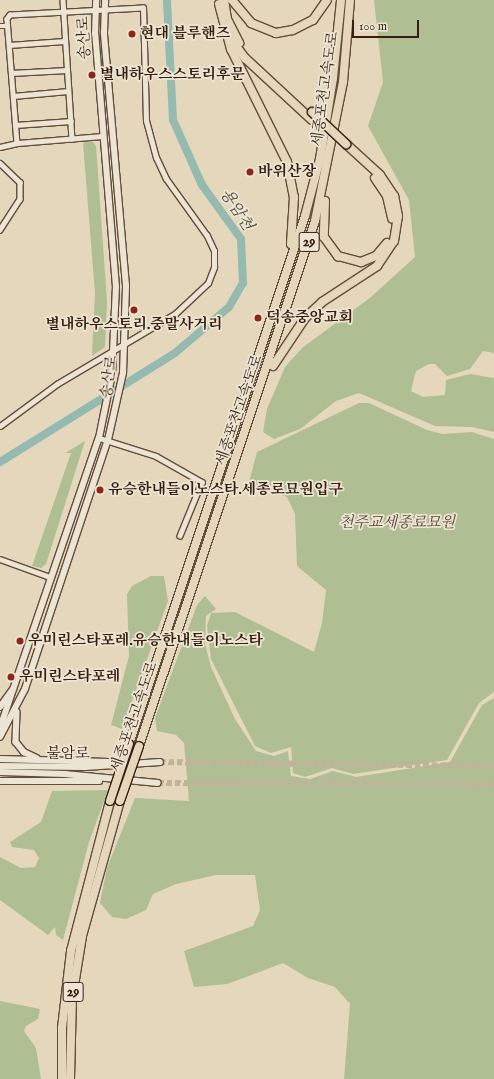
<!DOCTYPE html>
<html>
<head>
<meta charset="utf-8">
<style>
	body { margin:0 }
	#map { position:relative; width:494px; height:1079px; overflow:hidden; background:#e4d7bb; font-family:"IM FELL English","Noto Serif KR",serif }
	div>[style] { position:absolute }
	.green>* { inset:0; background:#b0bf93 }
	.river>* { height:8px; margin:-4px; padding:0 4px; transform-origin:4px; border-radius:4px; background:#95baaf }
	.tertiary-tunnel>* { height:5.5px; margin-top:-2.75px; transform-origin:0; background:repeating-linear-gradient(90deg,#c1b299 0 5.5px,transparent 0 8.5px) }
	.roads { filter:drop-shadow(1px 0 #624c3c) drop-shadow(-1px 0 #624c3c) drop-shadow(0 1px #624c3c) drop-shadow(0 -1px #624c3c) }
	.minor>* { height:4.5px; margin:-2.25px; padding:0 2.25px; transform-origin:2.25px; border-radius:2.25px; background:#ede5d3 }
	.tertiary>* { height:5.5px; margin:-2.75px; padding:0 2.75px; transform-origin:2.75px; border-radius:2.75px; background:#ede5d3 }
	.motorway>* { height:8px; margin:-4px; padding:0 4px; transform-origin:4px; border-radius:4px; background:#e4d7bb }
	.bridges { filter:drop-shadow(1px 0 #371e11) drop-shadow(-1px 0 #371e11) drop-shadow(0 1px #371e11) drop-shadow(0 -1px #371e11) }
	.motorway-bridge>* { height:8px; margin:-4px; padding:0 4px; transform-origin:4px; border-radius:4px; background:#e4d7bb }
	.dots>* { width:11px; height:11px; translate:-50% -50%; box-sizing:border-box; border:2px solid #ede5d3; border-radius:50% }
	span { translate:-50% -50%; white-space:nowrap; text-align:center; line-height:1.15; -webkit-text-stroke:3.5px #ede5d3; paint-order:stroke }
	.shield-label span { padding:1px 3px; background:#ede5d3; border:1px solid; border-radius:3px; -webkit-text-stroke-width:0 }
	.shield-label { font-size:14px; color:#371e11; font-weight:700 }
	.poi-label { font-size:15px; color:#371e11; font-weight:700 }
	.left { translate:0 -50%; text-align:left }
	.street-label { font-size:15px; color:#371e11 }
	.park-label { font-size:15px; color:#554632; font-style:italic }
	.water-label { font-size:16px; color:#534d40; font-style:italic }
	.scale { position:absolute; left:352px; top:20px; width:67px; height:18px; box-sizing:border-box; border:2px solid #371e11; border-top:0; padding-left:5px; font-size:12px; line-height:14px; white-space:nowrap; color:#371e11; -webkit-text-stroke:3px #ede5d3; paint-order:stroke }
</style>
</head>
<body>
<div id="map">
	<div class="green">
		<i style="clip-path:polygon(374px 0,494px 0,494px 353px,483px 351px,470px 369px,447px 376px,435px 364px,429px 364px,416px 371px,411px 391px,423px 397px,445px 395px,446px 380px,470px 374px,494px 378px,494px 432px,472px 427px,435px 426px,359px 393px,336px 401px,300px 429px,274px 439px,263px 432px,267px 409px,285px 367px,302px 348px,371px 297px,415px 257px,409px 200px,368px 126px,383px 82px)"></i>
		<i style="clip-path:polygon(92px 141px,96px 146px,107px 301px,105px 347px,92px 356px,95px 293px,83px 143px)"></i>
		<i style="clip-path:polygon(359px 403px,369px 403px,427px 430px,442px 434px,472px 432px,494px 439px,494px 692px,479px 703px,447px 760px,353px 774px,332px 768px,305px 777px,293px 773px,291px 747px,271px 753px,255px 746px,211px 659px,207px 626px,211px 613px,235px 612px,314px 652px,322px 623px,326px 590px,297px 566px,295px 514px,287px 497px,249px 482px,257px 452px)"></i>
		<i style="clip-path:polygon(85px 441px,46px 564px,41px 568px,32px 566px,71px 453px,65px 453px)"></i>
		<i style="clip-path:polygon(151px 576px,164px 576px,168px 601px,122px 729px,111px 725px,129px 656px,127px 594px,132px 586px)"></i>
		<i style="clip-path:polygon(205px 596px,216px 609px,206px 616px,205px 644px,211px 667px,235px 719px,256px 751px,274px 756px,288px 751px,291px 776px,310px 779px,333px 771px,356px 777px,450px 762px,482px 705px,494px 698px,494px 1079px,344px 1079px,350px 1004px,335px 987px,308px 978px,283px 963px,227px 984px,194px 987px,184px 951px,253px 926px,260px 910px,255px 875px,216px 875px,176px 884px,153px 894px,146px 910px,126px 919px,112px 917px,100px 903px,107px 868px,135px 798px,189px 801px,184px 743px,176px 735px,157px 731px,155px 718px,197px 605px)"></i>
		<i style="clip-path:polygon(108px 790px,89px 842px,63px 940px,56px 935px,55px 927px,48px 935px,0 900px,0 857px,21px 868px,35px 867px,39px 858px,34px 850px,12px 847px,10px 842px,41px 822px,52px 791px)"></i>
		<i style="clip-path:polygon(0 1001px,40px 1009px,38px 1019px,26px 1026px,24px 1031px,36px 1048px,41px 1079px,0 1079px)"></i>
	</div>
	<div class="river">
		<i style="left:0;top:462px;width:206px;rotate:-31.9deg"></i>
		<i style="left:175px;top:353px;width:71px;rotate:-40.4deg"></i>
		<i style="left:229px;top:307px;width:28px;rotate:-60deg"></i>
		<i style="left:243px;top:283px;width:44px;rotate:-92.6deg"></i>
		<i style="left:241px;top:239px;width:67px;rotate:-125.8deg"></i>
		<i style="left:202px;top:185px;width:71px;rotate:-114deg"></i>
		<i style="left:173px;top:120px;width:120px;rotate:-92.9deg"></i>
	</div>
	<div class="tertiary-tunnel">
		<i style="left:160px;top:762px;width:334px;rotate:0.7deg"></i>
		<i style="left:158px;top:783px;width:336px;rotate:0.2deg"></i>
	</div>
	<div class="roads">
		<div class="minor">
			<i style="left:63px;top:0;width:139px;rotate:86.3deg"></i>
			<i style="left:0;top:26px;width:8px"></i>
			<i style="left:9px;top:45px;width:55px;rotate:-4.2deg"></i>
			<i style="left:11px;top:73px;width:56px;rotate:-3.1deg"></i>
			<i style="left:13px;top:96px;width:55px;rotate:-5.2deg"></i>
			<i style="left:15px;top:125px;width:56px;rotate:-4.1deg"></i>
			<i style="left:0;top:147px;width:17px;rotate:-13deg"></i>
			<i style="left:0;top:163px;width:28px;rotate:44deg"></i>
			<i style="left:20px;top:182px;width:17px;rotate:90deg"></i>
			<i style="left:20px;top:199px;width:37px;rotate:123deg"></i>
			<i style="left:0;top:426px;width:71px;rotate:-36.4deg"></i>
			<i style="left:57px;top:384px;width:137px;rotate:-30.7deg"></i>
			<i style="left:175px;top:314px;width:45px;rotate:-43.2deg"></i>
			<i style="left:208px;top:283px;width:17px;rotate:-69deg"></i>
			<i style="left:214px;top:267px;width:16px;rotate:-90deg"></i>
			<i style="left:214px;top:251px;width:17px;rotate:-115deg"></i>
			<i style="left:207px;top:236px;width:70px;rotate:-125.7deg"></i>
			<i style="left:166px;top:179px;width:23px;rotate:-115deg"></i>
			<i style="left:156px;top:158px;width:38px;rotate:-105deg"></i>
			<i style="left:146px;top:121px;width:113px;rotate:-91.5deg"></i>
			<i style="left:143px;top:8px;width:133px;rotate:177deg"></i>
			<i style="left:10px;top:15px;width:5px;rotate:127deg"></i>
			<i style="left:7px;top:19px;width:124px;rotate:85.4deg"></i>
			<i style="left:17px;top:143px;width:86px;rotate:-4.7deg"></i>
			<i style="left:99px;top:438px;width:60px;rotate:17.5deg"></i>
			<i style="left:156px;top:456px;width:53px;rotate:29.5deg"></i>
			<i style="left:202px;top:482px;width:58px;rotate:112.2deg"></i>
			<i style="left:0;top:559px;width:53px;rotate:19.8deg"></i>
		</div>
		<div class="tertiary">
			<i style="left:0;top:707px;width:22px;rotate:-54deg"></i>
			<i style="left:17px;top:712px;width:30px;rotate:92deg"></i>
			<i style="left:16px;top:742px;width:13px;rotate:51deg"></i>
			<i style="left:24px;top:752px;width:14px;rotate:25deg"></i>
			<i style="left:0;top:728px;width:306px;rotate:-71.2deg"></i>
			<i style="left:99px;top:438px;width:65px;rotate:-78.5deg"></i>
			<i style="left:112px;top:374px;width:87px;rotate:-87.4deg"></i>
			<i style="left:116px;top:287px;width:254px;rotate:-94.7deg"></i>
			<i style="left:95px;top:34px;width:34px;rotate:-88deg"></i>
			<i style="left:0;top:737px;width:54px;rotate:-62.5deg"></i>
			<i style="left:25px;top:689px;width:262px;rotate:-71.6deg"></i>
			<i style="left:108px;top:440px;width:69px;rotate:-77.4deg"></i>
			<i style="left:123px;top:373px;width:87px;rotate:-88deg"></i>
			<i style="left:126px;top:286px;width:254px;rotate:-95deg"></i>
			<i style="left:104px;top:33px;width:33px;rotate:-88deg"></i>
			<i style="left:0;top:759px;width:108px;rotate:1.6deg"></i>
			<i style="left:0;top:766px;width:85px;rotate:0.7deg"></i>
			<i style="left:85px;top:767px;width:75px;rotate:-3.8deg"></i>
			<i style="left:0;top:772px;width:65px;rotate:1.8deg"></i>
			<i style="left:65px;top:774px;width:93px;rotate:5.5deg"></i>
			<i style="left:0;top:781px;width:99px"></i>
		</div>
		<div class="motorway">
			<i style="left:224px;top:0;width:19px;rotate:81deg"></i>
			<i style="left:227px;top:19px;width:27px;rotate:63deg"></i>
			<i style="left:232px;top:0;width:30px;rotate:50deg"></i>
			<i style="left:251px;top:23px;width:27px;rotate:22deg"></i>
			<i style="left:276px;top:33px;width:17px;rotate:-10deg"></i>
			<i style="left:293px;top:30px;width:22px;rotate:-27deg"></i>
			<i style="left:313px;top:20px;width:24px;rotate:-55deg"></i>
			<i style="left:219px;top:4px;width:47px;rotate:75.1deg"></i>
			<i style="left:231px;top:49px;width:126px;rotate:63.6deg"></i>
			<i style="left:287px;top:162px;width:36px;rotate:79deg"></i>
			<i style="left:294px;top:197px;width:47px;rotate:93.7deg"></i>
			<i style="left:231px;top:39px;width:24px;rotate:54deg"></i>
			<i style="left:245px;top:58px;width:91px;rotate:42.8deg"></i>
			<i style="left:375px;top:178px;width:22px;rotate:56deg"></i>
			<i style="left:387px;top:196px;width:23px;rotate:77deg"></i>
			<i style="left:325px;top:201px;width:36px;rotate:92deg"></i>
			<i style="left:324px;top:237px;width:24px;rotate:54deg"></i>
			<i style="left:338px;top:256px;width:24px;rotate:15deg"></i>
			<i style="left:361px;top:262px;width:16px;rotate:-22deg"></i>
			<i style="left:376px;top:256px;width:17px;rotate:-50deg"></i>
			<i style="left:273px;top:366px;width:58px;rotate:-56.3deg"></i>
			<i style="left:305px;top:318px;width:23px;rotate:-43deg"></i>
			<i style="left:322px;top:302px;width:66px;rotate:-33.2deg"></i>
			<i style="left:377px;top:266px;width:30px;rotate:-56deg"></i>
			<i style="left:394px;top:241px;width:25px;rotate:-81deg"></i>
			<i style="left:398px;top:216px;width:20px;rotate:-101deg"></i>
			<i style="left:394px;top:196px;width:25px;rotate:-124deg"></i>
			<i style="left:380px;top:175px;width:46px;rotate:-137.6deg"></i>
			<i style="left:129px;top:744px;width:557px;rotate:-71.57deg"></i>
			<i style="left:305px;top:216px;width:59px;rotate:-75.3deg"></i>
			<i style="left:320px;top:159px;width:82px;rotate:-80.9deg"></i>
			<i style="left:333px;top:78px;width:78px;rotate:-84.1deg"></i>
			<i style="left:139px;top:746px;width:554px;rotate:-71.47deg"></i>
			<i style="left:315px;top:221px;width:142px;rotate:-78.6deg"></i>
			<i style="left:343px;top:82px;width:82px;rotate:-85.1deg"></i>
			<i style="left:62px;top:1079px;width:51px;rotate:-90deg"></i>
			<i style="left:62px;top:1028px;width:78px;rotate:-83.3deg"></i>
			<i style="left:71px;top:951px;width:155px;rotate:-75.4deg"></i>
			<i style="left:70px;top:1079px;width:81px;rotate:-88.6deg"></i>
			<i style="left:72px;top:998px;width:63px;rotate:-80.8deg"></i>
			<i style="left:82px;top:936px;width:140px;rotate:-74.3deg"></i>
		</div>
	</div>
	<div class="bridges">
		<div class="motorway-bridge">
			<i style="left:312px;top:112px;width:47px;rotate:43.3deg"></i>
			<i style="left:110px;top:801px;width:60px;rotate:-71.6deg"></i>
			<i style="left:120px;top:801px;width:58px;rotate:-70.9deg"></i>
		</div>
	</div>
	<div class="dots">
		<i style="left:132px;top:34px;background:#8f2418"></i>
		<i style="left:92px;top:75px;background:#8f2418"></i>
		<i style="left:250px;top:172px;background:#8f2418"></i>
		<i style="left:134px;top:310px;background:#8f2418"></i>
		<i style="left:258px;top:318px;background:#8f2418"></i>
		<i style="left:100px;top:490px;background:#8f2418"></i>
		<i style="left:20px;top:641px;background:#8f2418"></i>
		<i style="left:11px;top:677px;background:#8f2418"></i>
	</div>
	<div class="shield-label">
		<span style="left:309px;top:242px">29</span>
		<span style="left:73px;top:992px">29</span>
	</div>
	<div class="poi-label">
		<span class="left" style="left:140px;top:34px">현대 블루핸즈</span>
		<span class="left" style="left:100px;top:75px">별내하우스스토리후문</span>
		<span class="left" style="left:258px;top:172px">바위산장</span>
		<span class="left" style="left:266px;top:318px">덕송중앙교회</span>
		<span style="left:134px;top:325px">별내하우스토리.중말사거리</span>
		<span class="left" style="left:108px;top:490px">유승한내들이노스타.세종로묘원입구</span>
		<span class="left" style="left:28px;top:641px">우미린스타포레.유승한내들이노스타</span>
		<span class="left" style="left:19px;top:677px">우미린스타포레</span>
	</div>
	<div class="street-label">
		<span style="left:84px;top:38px;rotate:-92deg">송산로</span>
		<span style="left:325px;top:89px;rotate:-82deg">세종포천고속도로</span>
		<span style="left:109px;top:377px;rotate:-82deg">송산로</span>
		<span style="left:239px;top:410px;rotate:-71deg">세종포천고속도로</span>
		<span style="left:134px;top:717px;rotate:-71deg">세종포천고속도로</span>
		<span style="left:68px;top:754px">불암로</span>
	</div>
	<div class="park-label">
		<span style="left:397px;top:523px">천주교세종료묘원</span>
	</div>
	<div class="water-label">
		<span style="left:236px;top:210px;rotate:57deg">용암천</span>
	</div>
	<div class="scale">100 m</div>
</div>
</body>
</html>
